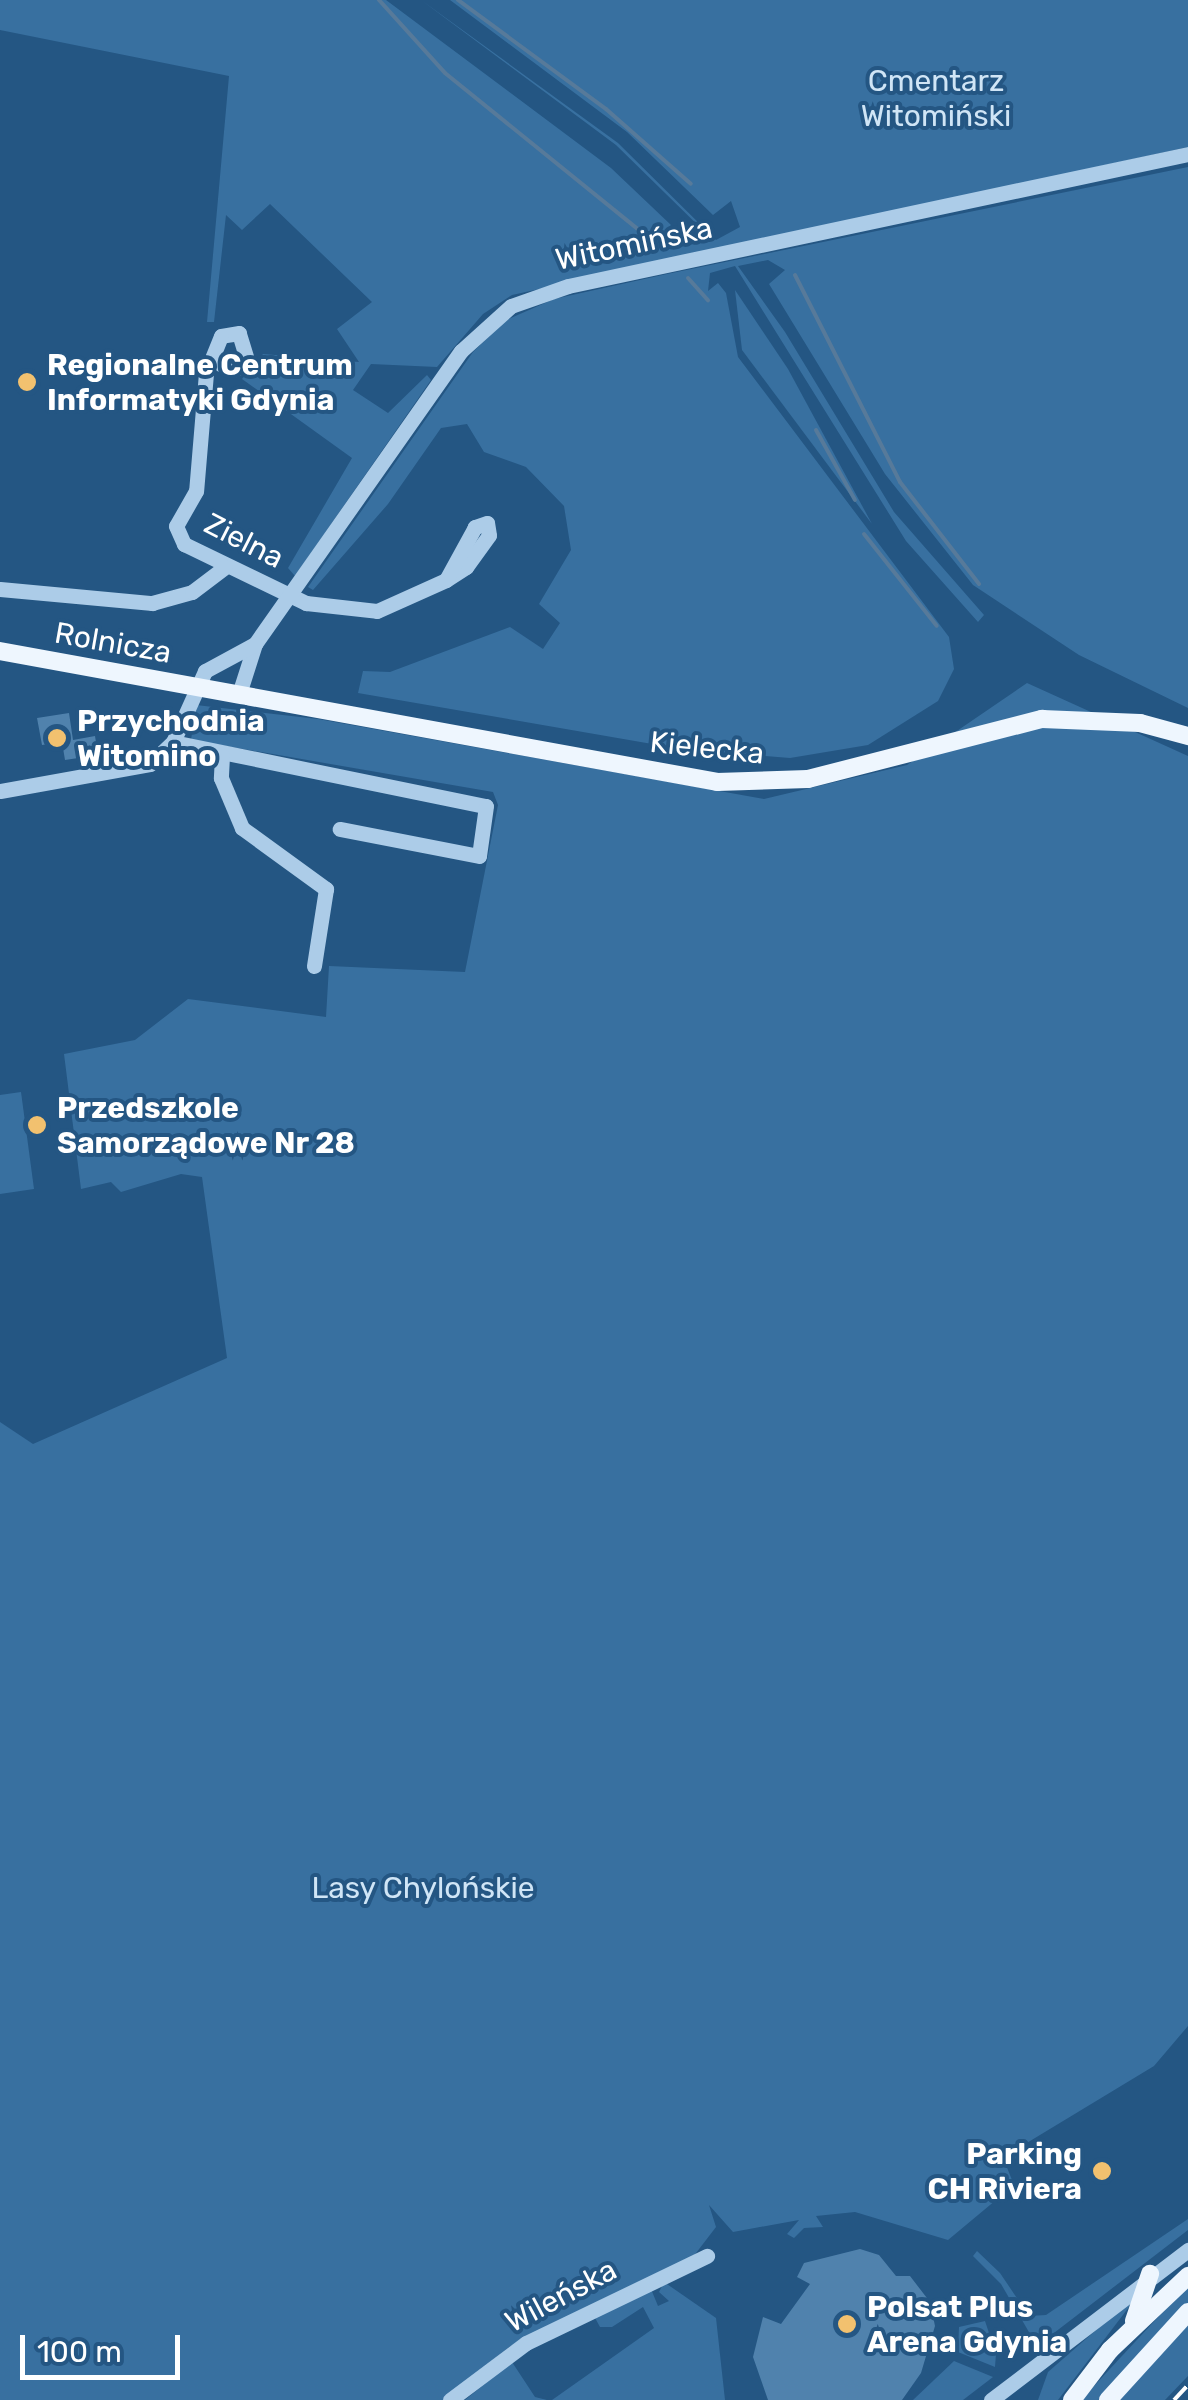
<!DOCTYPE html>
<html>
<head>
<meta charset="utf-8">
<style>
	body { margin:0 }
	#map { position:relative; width:1188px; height:2400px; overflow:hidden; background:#245683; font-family:Rubik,sans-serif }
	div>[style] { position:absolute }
	.green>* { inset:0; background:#3870a0 }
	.stream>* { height:4px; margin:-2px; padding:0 2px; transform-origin:2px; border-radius:2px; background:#577a9a }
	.building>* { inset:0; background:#5082ad }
	.minor>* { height:15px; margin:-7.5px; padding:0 7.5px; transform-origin:7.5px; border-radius:7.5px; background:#accce8 }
	.major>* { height:18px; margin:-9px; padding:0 9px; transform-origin:9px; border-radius:9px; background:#eef6fe }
	.rail>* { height:4px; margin-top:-2px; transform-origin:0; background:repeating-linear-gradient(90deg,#fff 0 18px,transparent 0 26px) }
	.dots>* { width:28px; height:28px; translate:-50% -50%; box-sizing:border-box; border:5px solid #245683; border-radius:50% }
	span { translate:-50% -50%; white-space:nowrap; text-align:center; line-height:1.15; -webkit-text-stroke:8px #245683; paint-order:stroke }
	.park-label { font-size:30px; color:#d0e5f6 }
	.street-label { font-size:30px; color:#fff }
	.poi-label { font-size:30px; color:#fff; font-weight:700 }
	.left { translate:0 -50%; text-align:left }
	.right { translate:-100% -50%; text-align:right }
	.scale { position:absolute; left:20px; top:2335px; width:160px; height:45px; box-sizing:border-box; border:5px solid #fff; border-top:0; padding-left:12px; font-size:30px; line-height:35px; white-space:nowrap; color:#fff; -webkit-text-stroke:8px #245683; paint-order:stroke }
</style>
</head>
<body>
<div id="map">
	<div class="green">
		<i style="clip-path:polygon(0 0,386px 0,611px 168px,671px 225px,656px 239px,675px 248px,713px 240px,616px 145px,421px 0,618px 143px,716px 240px,740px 227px,731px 201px,713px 215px,627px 132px,450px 0,1188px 0,1188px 147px,512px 295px,483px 314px,437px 367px,371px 364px,353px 390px,388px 413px,427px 375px,431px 380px,295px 576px,288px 568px,352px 458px,242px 379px,263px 354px,359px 362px,337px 329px,372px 302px,270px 204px,242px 230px,226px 215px,214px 322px,207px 322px,229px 76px,0 30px)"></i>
		<i style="clip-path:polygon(1188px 167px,1188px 708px,1079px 655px,973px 585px,885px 474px,769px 284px,785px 270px,768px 260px,738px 266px,785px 332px,894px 512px,984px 615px,978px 622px,906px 541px,735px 266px,710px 273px,708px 291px,718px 283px,726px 293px,738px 357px,949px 637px,954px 669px,938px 701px,868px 745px,790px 758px,681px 749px,358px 693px,363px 671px,390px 672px,510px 627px,543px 649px,560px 623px,539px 604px,571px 550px,564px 506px,526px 467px,484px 452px,467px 424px,441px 428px,388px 504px,313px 590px,308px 587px,473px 352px,506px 320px,554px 299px,667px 274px)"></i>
		<i style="clip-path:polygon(735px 290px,788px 369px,872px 524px,742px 350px)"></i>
		<i style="clip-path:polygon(1027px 683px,1188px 756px,1188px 2026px,1154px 2066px,1015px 2150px,1019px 2156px,1006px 2165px,1014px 2185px,948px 2240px,855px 2212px,816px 2216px,823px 2227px,804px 2228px,794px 2238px,787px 2234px,799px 2220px,733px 2232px,709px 2205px,716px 2227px,693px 2257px,509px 2347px,443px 2400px,0 2400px,0 1422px,33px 1444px,227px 1358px,202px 1177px,181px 1174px,121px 1192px,111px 1182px,81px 1189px,64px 1054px,135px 1040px,188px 999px,326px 1017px,329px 966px,465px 972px,498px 805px,493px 792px,191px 740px,196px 705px,318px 719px,764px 799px,907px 765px)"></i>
		<i style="clip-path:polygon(21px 1092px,34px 1189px,0 1194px,0 1095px)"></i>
		<i style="clip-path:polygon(1188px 2219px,1188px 2230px,1037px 2346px,1001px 2284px,973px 2256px,977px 2251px,1000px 2273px,1029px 2316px,1046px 2315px)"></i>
		<i style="clip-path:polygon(664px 2282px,716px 2318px,725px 2400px,552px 2400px,654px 2328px,643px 2307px,612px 2327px,600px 2327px,594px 2316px,651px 2289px,658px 2306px,669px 2301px,659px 2292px)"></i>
		<i style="clip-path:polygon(1188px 2285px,1188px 2303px,1099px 2400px,1081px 2400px)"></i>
		<i style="clip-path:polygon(1142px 2290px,1058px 2400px,1038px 2400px,1048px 2372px)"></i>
		<i style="clip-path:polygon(985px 2321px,996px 2354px,995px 2367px,958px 2352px,959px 2327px)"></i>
		<i style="clip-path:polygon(1188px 2322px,1188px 2376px,1165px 2400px,1118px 2400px)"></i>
		<i style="clip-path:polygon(954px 2361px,993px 2377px,963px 2400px,913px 2400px)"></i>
		<i style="clip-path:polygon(512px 2362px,535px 2397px,547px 2400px,465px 2400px)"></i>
	</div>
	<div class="stream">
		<i style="left:379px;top:0;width:98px;rotate:47.9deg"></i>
		<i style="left:445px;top:73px;width:270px;rotate:39deg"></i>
		<i style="left:458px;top:0;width:184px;rotate:36.4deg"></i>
		<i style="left:606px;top:109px;width:113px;rotate:41.4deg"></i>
		<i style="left:795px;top:275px;width:232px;rotate:63.1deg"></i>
		<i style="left:900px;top:482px;width:129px;rotate:52.2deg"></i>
		<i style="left:688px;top:278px;width:30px;rotate:48deg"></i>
		<i style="left:816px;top:430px;width:80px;rotate:60.9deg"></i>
		<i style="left:864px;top:534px;width:117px;rotate:51.6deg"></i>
	</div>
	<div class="building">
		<i style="clip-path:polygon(69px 713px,73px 740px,95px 736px,98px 755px,65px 760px,62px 742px,42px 745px,37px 718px)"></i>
		<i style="clip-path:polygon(860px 2249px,879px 2255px,896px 2276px,910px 2276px,930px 2302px,935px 2326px,921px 2373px,902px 2400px,768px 2400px,753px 2357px,763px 2317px,781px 2324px,810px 2284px,797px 2277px,804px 2263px)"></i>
	</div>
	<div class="minor">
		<i style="left:216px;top:362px;width:19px;rotate:25deg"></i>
		<i style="left:233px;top:370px;width:17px;rotate:-25deg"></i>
		<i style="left:248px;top:363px;width:31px;rotate:-107deg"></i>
		<i style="left:239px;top:333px;width:18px;rotate:171deg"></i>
		<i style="left:221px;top:336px;width:40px;rotate:112deg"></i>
		<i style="left:206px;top:373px;width:118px;rotate:94.8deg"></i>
		<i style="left:196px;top:491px;width:40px;rotate:119.7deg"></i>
		<i style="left:176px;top:526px;width:20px;rotate:66deg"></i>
		<i style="left:184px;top:544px;width:136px;rotate:25.8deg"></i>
		<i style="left:306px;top:603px;width:71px;rotate:6.4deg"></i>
		<i style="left:377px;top:611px;width:76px;rotate:-24.2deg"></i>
		<i style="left:446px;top:580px;width:24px;rotate:-33deg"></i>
		<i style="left:466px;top:567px;width:39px;rotate:-54deg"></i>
		<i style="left:489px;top:535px;width:12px;rotate:-99deg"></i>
		<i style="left:487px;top:523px;width:13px;rotate:162deg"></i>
		<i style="left:475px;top:527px;width:60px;rotate:118.7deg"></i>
		<i style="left:0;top:589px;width:153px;rotate:5.3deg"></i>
		<i style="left:152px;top:603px;width:41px;rotate:-15.4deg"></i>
		<i style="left:192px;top:592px;width:41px;rotate:-37.1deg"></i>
		<i style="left:239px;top:694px;width:52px;rotate:-72.3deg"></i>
		<i style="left:255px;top:644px;width:358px;rotate:-54.9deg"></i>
		<i style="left:461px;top:351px;width:67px;rotate:-42deg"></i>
		<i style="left:511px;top:306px;width:60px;rotate:-19.3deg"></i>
		<i style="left:568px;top:286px;width:634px;rotate:-12.02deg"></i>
		<i style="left:173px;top:742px;width:319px;rotate:11.6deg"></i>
		<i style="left:486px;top:806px;width:50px;rotate:98deg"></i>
		<i style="left:479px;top:856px;width:142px;rotate:-169deg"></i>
		<i style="left:222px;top:756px;width:22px;rotate:93deg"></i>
		<i style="left:221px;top:778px;width:54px;rotate:67.2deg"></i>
		<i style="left:242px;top:828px;width:104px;rotate:36deg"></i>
		<i style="left:326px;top:889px;width:78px;rotate:98.9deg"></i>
		<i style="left:0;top:791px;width:152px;rotate:-10.2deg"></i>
		<i style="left:150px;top:764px;width:32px;rotate:-44deg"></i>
		<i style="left:173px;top:742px;width:78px;rotate:-65.7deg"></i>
		<i style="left:205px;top:671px;width:57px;rotate:-28.4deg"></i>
		<i style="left:450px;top:2400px;width:95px;rotate:-36.9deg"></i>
		<i style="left:526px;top:2343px;width:201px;rotate:-25.7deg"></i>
		<i style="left:991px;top:2400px;width:248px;rotate:-37.3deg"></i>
	</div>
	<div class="major">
		<i style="left:0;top:651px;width:729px;rotate:10.35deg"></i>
		<i style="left:717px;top:782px;width:91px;rotate:-1.9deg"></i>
		<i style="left:808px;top:779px;width:242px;rotate:-14.4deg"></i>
		<i style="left:1042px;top:719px;width:98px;rotate:2.3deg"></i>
		<i style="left:1140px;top:723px;width:50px;rotate:15.2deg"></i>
		<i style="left:1134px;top:2321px;width:50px;rotate:-71.2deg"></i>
		<i style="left:1072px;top:2400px;width:63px;rotate:-52.8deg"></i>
		<i style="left:1110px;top:2350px;width:108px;rotate:-43.5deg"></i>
		<i style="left:1108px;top:2400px;width:119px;rotate:-47.7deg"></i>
	</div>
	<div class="rail">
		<i style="left:1174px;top:2400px;width:21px;rotate:-47deg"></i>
	</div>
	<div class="dots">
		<i style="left:27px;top:382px;background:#f2c16f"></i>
		<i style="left:57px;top:738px;background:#f2c16f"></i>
		<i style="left:37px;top:1125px;background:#f2c16f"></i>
		<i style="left:1102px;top:2171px;background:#f2c16f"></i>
		<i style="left:847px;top:2324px;background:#f2c16f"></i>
	</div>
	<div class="park-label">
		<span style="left:936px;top:98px">Cmentarz<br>Witomiński</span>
		<span style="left:423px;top:1888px">Lasy Chylońskie</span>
	</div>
	<div class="street-label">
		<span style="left:634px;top:244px;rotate:-12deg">Witomińska</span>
		<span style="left:244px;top:541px;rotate:27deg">Zielna</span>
		<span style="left:113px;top:643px;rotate:10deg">Rolnicza</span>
		<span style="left:707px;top:748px;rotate:6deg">Kielecka</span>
		<span style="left:561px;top:2296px;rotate:-28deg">Wileńska</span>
	</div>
	<div class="poi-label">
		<span class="left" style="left:47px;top:382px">Regionalne Centrum<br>Informatyki Gdynia</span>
		<span class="left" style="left:77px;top:738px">Przychodnia<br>Witomino</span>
		<span class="left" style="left:57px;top:1125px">Przedszkole<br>Samorządowe Nr 28</span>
		<span class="right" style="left:1082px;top:2171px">Parking<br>CH Riviera</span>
		<span class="left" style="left:867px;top:2324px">Polsat Plus<br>Arena Gdynia</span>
	</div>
	<div class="scale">100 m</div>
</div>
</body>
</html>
